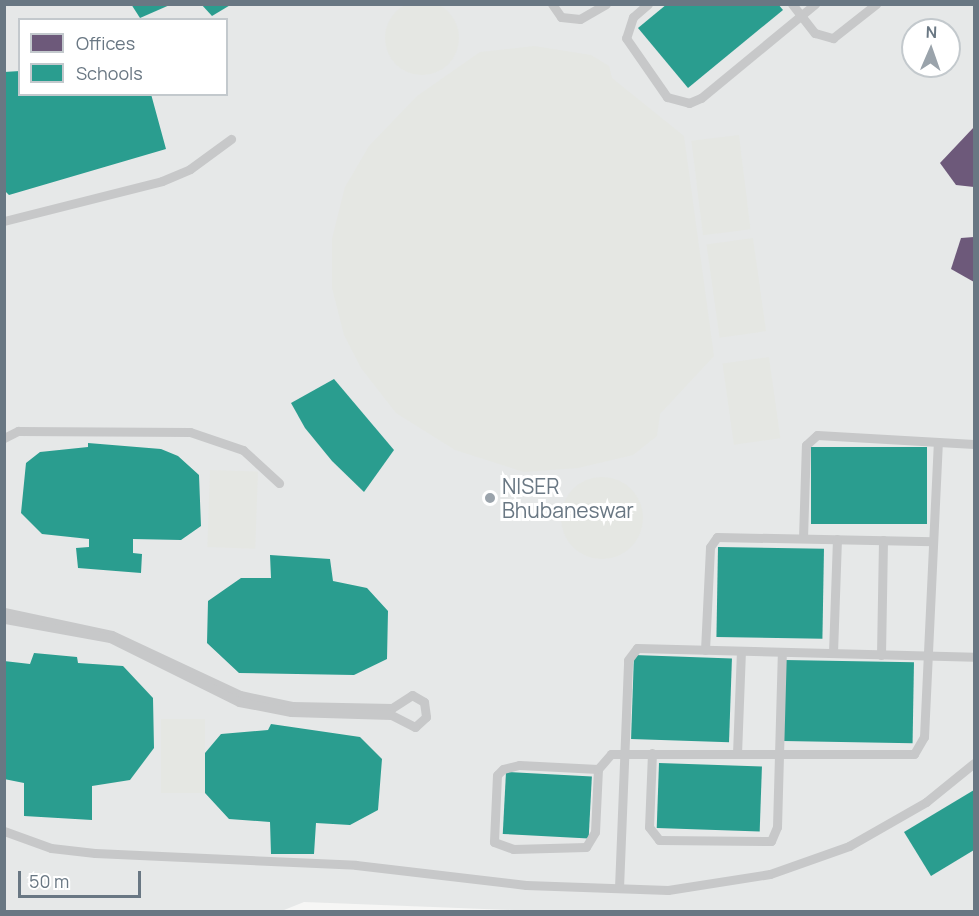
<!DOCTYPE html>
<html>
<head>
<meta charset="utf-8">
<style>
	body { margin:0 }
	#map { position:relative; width:979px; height:916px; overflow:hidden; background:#f6f6f5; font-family:Manrope,sans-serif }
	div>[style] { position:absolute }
	.built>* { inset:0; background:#e6e8e8 }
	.green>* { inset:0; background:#e5e7e3; transform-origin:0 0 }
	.round { border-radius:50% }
	.offices>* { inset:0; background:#6d597a }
	.schools>* { inset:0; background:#2a9d8f; transform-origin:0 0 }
	.service>* { height:9px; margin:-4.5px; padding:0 4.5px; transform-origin:4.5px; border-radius:4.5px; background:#c7c8c9 }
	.dots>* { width:16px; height:16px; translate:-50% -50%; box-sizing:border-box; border:3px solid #fff; border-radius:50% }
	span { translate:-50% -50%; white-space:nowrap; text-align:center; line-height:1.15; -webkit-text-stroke:6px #fff; paint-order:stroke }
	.poi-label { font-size:21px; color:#697783 }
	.left { translate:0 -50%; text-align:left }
	.frame { position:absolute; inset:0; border:6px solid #697783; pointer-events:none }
	.legend { position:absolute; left:18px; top:18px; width:210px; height:78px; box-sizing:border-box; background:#fff; border:2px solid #c3c9cd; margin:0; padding:8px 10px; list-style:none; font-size:18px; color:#697783 }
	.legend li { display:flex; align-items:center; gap:12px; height:30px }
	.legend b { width:30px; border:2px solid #c3c9cd }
	.north { position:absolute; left:901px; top:18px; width:60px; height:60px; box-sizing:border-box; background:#fff; border:2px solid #c3c9cd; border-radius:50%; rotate:2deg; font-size:16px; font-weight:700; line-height:24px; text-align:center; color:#697783 }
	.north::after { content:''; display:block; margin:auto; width:21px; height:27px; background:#9aa3ab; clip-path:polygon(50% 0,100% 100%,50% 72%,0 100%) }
	.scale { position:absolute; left:18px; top:871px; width:123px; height:27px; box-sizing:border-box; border:3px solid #697783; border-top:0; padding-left:8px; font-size:18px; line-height:21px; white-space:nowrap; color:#697783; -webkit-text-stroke:4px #fff; paint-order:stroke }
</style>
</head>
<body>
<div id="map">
	<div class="built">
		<i style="clip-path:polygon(evenodd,5px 5px,974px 5px,974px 911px,565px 912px,304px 902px,279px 912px,5px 912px,5px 5px,20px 20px,226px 20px,226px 94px,20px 94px,20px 20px,5px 5px,913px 30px,949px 30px,949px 66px,913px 66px,913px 30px)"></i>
	</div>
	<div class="green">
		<i class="round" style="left:385px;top:1px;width:74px;height:74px"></i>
		<i style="clip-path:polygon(534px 46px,591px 55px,609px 66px,612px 78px,684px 136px,714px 356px,660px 414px,657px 436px,633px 455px,578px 468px,524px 472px,455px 450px,396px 413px,361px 368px,344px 335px,332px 288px,332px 239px,345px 187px,369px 146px,417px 96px,480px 52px)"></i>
		<i style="left:739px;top:135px;width:95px;height:48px;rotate:83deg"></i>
		<i style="left:753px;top:238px;width:94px;height:47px;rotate:82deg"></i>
		<i style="left:769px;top:357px;width:82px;height:47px;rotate:82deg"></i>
		<i style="left:210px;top:470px;width:48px;height:77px;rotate:2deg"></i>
		<i class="round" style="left:561px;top:477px;width:82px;height:82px"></i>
		<i style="left:161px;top:719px;width:44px;height:74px"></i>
	</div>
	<div class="offices">
		<i style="clip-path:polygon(974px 127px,974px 187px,956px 185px,940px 163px)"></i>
		<i style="clip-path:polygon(974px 237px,974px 282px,951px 269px,961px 238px)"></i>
	</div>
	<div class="schools">
		<i style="clip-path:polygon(131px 4px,172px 4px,140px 18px)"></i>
		<i style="clip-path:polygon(201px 4px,232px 4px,212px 16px)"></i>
		<i style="clip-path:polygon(667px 4px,778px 4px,783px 10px,688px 88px,638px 28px)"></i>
		<i style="clip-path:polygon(20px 71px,20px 94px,151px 94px,166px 149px,9px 195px,4px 190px,4px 72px)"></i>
		<i style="clip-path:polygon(334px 379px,394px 450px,364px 492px,332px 461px,305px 428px,291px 403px)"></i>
		<i style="clip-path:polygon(88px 443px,161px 449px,178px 456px,199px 475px,201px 526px,181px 540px,133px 539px,133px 553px,142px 554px,141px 573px,78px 568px,76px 548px,89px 547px,89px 539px,42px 534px,21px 513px,26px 463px,40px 452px,88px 447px)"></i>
		<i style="left:811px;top:447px;width:116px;height:77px"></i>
		<i style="left:718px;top:547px;width:106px;height:90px;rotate:1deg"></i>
		<i style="clip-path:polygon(270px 555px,330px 559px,333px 581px,367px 588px,388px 611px,387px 659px,354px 675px,239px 673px,207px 643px,208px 601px,241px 578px,271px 578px)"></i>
		<i style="clip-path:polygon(34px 653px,77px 657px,78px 663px,123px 666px,153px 698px,154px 748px,130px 780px,92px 786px,92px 820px,24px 816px,24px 783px,4px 779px,4px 661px,30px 664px)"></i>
		<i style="left:634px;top:655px;width:98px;height:84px;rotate:2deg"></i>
		<i style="left:785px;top:660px;width:129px;height:81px;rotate:1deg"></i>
		<i style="clip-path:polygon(271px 724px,360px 737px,382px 759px,378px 810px,350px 825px,316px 823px,314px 854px,271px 854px,270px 822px,229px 819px,205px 793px,205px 753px,221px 734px,268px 730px)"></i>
		<i style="left:659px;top:763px;width:103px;height:65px;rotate:2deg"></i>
		<i style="left:506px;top:772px;width:86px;height:62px;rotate:3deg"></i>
		<i style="clip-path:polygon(974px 790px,974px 850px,931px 876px,904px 832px)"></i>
	</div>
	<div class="service">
		<i style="left:552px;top:4px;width:16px;rotate:55deg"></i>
		<i style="left:561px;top:17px;width:19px;rotate:6deg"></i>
		<i style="left:580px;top:19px;width:30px;rotate:-30deg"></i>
		<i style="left:648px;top:4px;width:20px;rotate:139deg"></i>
		<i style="left:633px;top:17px;width:22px;rotate:108deg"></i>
		<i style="left:626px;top:38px;width:72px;rotate:55.2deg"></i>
		<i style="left:667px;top:97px;width:23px;rotate:15deg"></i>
		<i style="left:689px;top:103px;width:13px;rotate:-23deg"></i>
		<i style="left:701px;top:98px;width:148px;rotate:-39.5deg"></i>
		<i style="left:792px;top:4px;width:37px;rotate:52deg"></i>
		<i style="left:815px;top:33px;width:19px;rotate:16deg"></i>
		<i style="left:833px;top:38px;width:55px;rotate:-38.3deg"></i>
		<i style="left:4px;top:221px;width:163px;rotate:-14.2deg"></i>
		<i style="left:162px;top:181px;width:30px;rotate:-23deg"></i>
		<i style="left:190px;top:169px;width:51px;rotate:-36.2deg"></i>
		<i style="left:4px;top:438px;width:16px;rotate:-27deg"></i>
		<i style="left:18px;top:431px;width:172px;rotate:0.3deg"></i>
		<i style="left:190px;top:432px;width:56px;rotate:18.8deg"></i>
		<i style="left:243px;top:450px;width:49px;rotate:42.5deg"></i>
		<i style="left:803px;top:538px;width:93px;rotate:-88.2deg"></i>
		<i style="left:806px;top:445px;width:15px;rotate:-42deg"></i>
		<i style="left:817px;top:435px;width:157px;rotate:3.3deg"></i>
		<i style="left:4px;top:612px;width:110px;rotate:12deg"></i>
		<i style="left:112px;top:635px;width:141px;rotate:25.1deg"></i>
		<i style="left:240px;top:695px;width:53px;rotate:11.9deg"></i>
		<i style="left:292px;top:706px;width:100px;rotate:1.1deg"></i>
		<i style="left:392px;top:708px;width:24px;rotate:-33deg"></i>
		<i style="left:412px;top:695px;width:14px;rotate:30deg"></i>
		<i style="left:424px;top:702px;width:15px;rotate:82deg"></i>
		<i style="left:426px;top:717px;width:15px;rotate:138deg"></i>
		<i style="left:415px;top:727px;width:27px;rotate:-153deg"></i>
		<i style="left:391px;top:715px;width:100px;rotate:-178.3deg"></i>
		<i style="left:291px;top:712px;width:53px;rotate:-169.1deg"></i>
		<i style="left:239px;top:702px;width:144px;rotate:-153.6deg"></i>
		<i style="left:110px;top:638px;width:108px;rotate:-169.8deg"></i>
		<i style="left:705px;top:650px;width:103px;rotate:-87.2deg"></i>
		<i style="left:710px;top:547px;width:12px;rotate:-55deg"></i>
		<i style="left:717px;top:537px;width:216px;rotate:1.1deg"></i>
		<i style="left:833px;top:653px;width:114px;rotate:-88deg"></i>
		<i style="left:881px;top:655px;width:115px;rotate:-89deg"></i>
		<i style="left:652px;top:753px;width:74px;rotate:92.3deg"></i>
		<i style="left:649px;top:827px;width:16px;rotate:52deg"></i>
		<i style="left:659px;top:840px;width:112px;rotate:0.5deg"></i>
		<i style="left:771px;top:841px;width:15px;rotate:-67deg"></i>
		<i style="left:777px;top:827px;width:175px;rotate:-88.4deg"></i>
		<i style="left:737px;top:754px;width:103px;rotate:-87.8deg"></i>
		<i style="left:598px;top:769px;width:79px;rotate:-177.1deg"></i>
		<i style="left:519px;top:765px;width:16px;rotate:166deg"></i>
		<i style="left:503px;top:769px;width:8px;rotate:135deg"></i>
		<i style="left:497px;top:775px;width:67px;rotate:92.6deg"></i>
		<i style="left:494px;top:842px;width:20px;rotate:20deg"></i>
		<i style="left:513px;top:849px;width:73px;rotate:-1.6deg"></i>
		<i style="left:586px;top:847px;width:17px;rotate:-59deg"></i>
		<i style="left:595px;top:832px;width:63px;rotate:-87.3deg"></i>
		<i style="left:598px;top:769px;width:20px;rotate:-49deg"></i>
		<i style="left:611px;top:754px;width:303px"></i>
		<i style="left:914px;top:754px;width:20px;rotate:-60deg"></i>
		<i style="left:924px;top:737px;width:295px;rotate:-87.3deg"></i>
		<i style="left:4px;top:831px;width:50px;rotate:19.9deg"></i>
		<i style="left:51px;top:848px;width:44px;rotate:6.5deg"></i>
		<i style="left:95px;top:853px;width:261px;rotate:2.6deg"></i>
		<i style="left:356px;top:865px;width:171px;rotate:6.7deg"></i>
		<i style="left:526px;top:885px;width:142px;rotate:2deg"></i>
		<i style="left:668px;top:890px;width:103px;rotate:-8.9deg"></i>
		<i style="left:770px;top:874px;width:84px;rotate:-19.5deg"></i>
		<i style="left:849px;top:846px;width:89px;rotate:-29.7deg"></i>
		<i style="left:926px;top:802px;width:62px;rotate:-39.1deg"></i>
		<i style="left:619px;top:888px;width:228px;rotate:-87.7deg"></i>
		<i style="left:628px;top:660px;width:15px;rotate:-53deg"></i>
		<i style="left:637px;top:648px;width:337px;rotate:1.5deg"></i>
	</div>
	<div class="dots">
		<i style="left:490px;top:498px;background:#9aa3ab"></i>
	</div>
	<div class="poi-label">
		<span class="left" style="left:502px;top:498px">NISER<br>Bhubaneswar</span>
	</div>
	<div class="frame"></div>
	<ul class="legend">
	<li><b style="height:16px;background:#6d597a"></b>Offices</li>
	<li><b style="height:16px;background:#2a9d8f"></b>Schools</li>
	</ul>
	<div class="north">N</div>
	<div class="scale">50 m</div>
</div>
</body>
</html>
